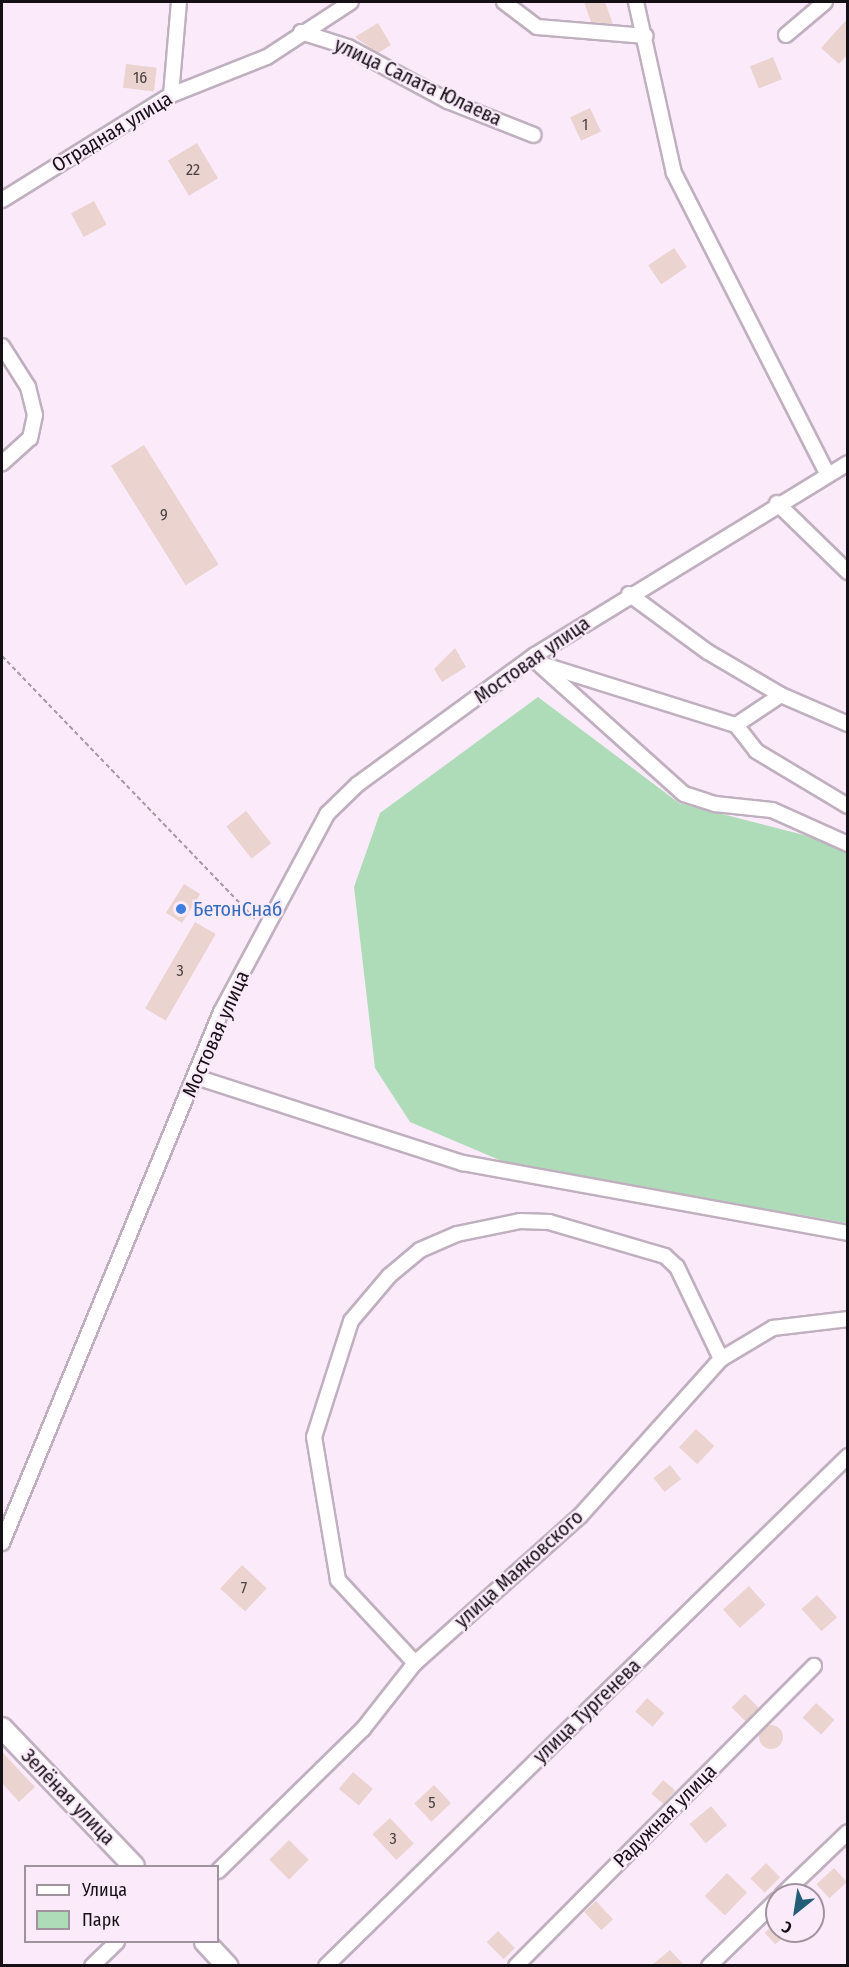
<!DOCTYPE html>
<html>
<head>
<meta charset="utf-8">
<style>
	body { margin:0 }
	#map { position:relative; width:849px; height:1967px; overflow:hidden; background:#fbebfa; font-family:"Fira Sans Condensed",sans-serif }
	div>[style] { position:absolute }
	.green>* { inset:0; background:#aedcb8 }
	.building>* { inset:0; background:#ebd4cf; transform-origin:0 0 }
	.round { border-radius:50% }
	.path>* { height:2px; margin-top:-1px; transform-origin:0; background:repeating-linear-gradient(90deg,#a599a4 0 4.5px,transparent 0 7.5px) }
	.roads { filter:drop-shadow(2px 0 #c0b0bf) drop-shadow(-2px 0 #c0b0bf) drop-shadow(0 2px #c0b0bf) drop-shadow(0 -2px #c0b0bf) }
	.street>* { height:14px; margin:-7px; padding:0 7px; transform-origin:7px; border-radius:7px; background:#fff }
	.secondary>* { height:20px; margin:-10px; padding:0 10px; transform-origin:10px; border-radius:10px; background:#fff }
	.dots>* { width:16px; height:16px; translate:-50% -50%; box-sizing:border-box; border:3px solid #fbebfa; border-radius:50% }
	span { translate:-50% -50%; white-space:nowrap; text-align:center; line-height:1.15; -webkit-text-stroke:4.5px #fbebfa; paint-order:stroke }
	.number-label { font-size:16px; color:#4a4144 }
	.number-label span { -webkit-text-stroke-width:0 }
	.street-label { font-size:20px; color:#151015 }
	.shop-label { font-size:20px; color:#366cbe }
	.left { translate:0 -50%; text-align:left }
	.frame { position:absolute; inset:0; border:3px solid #151015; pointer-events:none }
	.legend { position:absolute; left:24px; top:1865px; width:195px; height:78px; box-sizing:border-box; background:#fbebfa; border:2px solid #9f939e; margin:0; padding:8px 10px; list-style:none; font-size:18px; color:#151015 }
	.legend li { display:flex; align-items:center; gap:12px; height:30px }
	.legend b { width:30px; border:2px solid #9f939e }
	.north { position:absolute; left:765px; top:1883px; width:60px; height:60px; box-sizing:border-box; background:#fbebfa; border:2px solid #9f939e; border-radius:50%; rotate:210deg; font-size:16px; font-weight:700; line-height:24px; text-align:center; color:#151015 }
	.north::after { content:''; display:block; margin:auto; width:21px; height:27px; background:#235d76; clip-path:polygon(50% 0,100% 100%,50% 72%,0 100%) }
</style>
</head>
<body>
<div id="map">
	<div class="green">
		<i style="clip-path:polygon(538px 697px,679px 803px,847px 846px,847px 1223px,511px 1165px,410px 1122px,375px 1068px,354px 887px,380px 813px)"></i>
	</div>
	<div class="building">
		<i style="clip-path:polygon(584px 2px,605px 2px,613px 24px,591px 22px)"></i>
		<i style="clip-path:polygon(848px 18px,848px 54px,839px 64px,821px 48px)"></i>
		<i style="clip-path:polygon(378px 23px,391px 45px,378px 53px,355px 37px)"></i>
		<i style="left:773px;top:57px;width:24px;height:25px;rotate:68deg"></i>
		<i style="left:126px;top:64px;width:31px;height:24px;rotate:7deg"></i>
		<i style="left:590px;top:108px;width:26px;height:22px;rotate:65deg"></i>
		<i style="left:197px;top:143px;width:41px;height:34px;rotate:59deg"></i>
		<i style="left:94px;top:201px;width:27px;height:26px;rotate:62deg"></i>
		<i style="left:674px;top:248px;width:23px;height:31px;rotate:56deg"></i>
		<i style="left:144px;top:445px;width:141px;height:39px;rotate:58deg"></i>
		<i style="clip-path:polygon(455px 648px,466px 667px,442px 682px,434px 669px)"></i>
		<i style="left:246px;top:811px;width:41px;height:25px;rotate:52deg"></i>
		<i style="left:184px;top:884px;width:19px;height:34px;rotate:32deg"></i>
		<i style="left:195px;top:922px;width:24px;height:100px;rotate:30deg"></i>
		<i style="left:696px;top:1429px;width:25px;height:25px;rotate:43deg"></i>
		<i style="left:670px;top:1465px;width:18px;height:21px;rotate:52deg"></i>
		<i style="left:242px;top:1565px;width:34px;height:32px;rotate:43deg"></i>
		<i style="left:749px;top:1586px;width:25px;height:35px;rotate:48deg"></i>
		<i style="left:817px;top:1595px;width:30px;height:21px;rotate:48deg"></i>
		<i style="left:745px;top:1694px;width:20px;height:19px;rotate:45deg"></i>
		<i style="left:647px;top:1698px;width:23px;height:18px;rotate:41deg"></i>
		<i style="left:816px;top:1703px;width:25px;height:20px;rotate:42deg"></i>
		<i class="round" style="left:759px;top:1725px;width:24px;height:24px"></i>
		<i style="clip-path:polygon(2px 1752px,35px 1787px,19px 1802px,2px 1783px)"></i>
		<i style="left:353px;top:1772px;width:26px;height:22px;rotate:40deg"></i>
		<i style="left:663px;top:1780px;width:16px;height:18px;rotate:40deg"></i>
		<i style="left:434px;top:1785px;width:25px;height:27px;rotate:47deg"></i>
		<i style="left:711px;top:1806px;width:25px;height:28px;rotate:50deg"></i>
		<i style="left:390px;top:1818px;width:35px;height:24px;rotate:47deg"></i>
		<i style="left:289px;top:1840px;width:28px;height:28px;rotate:45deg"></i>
		<i style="left:766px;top:1863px;width:20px;height:22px;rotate:45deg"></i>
		<i style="left:834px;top:1868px;width:19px;height:24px;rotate:47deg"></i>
		<i style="left:727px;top:1873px;width:28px;height:32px;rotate:44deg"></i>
		<i style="left:596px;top:1901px;width:25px;height:16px;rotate:47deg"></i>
		<i style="left:774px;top:1924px;width:16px;height:13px;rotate:47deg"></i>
		<i style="left:498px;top:1931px;width:24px;height:16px;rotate:45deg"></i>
		<i style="clip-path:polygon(670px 1950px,684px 1965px,652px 1965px)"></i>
	</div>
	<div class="path">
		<i style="left:2px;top:656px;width:365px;rotate:46.1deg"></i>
	</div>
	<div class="roads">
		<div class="street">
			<i style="left:504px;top:2px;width:41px;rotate:37.1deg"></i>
			<i style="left:537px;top:27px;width:109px;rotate:4.7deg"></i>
			<i style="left:636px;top:2px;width:175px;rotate:77.5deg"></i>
			<i style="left:674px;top:173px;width:339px;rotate:63deg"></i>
			<i style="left:301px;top:32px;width:49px;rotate:17.7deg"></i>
			<i style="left:348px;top:47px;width:114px;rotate:28.4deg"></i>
			<i style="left:448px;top:101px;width:92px;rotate:21.6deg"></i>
			<i style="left:786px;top:35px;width:51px;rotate:-40.2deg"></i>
			<i style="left:171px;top:95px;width:93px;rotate:-85.1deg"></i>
			<i style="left:2px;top:200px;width:199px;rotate:-31.9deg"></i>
			<i style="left:171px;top:95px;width:103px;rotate:-21.6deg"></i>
			<i style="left:267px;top:57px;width:100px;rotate:-33.2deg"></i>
			<i style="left:2px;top:346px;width:49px;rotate:57.6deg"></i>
			<i style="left:28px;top:387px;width:29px;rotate:76deg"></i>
			<i style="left:35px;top:415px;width:24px;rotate:102deg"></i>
			<i style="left:30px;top:438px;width:38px;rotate:138deg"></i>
			<i style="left:777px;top:503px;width:99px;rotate:44.2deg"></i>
			<i style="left:629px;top:594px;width:98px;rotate:36.3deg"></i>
			<i style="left:708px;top:652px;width:85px;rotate:30.5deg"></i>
			<i style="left:539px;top:664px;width:195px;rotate:41.9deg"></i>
			<i style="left:684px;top:794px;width:33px;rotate:18deg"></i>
			<i style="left:715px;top:804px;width:57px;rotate:6deg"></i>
			<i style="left:772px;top:810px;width:83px;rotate:24.1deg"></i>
			<i style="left:544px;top:665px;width:201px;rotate:17.4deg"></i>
			<i style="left:736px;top:725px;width:54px;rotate:-33.7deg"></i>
			<i style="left:781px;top:695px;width:73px;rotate:23.4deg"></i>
			<i style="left:736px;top:725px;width:33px;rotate:52deg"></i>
			<i style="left:756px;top:751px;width:107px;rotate:30.9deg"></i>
			<i style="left:196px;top:1077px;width:281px;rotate:17.9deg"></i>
			<i style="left:463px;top:1163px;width:391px;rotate:10.3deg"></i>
			<i style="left:2px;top:1543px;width:574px;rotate:-67.59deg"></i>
			<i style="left:221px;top:1012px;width:225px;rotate:-61.8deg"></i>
			<i style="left:327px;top:814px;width:43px;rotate:-44.1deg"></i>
			<i style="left:358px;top:784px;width:219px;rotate:-36.1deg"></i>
			<i style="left:535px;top:655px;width:367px;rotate:-31.5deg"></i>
			<i style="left:415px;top:1663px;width:113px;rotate:-132.9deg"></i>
			<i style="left:338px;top:1580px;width:145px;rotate:-99.5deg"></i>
			<i style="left:314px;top:1437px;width:122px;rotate:-72.3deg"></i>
			<i style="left:351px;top:1321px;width:59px;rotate:-49.8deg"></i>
			<i style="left:389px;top:1276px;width:40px;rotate:-40deg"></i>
			<i style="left:420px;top:1250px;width:40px;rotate:-23.4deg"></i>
			<i style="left:457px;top:1234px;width:64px;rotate:-11.7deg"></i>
			<i style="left:520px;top:1221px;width:29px;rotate:2deg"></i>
			<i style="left:549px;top:1222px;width:121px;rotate:16.3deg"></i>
			<i style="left:665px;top:1256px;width:16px;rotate:43deg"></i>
			<i style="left:677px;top:1267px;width:102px;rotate:64.4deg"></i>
			<i style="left:218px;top:1871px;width:203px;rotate:-44.4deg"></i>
			<i style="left:363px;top:1729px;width:84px;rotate:-51.8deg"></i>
			<i style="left:415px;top:1663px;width:221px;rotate:-41.7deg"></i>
			<i style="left:580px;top:1516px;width:211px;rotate:-48.1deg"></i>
			<i style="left:721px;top:1359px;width:61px;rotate:-30.8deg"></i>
			<i style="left:773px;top:1328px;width:76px;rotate:-6.8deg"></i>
			<i style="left:782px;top:1895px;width:91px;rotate:-43.7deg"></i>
			<i style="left:92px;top:1966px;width:35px;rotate:-44deg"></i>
			<i style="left:326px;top:1966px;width:730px;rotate:-44.33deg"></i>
			<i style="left:516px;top:1966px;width:423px;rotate:-45.2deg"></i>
			<i style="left:709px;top:1966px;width:95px;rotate:-44.1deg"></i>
		</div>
		<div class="secondary">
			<i style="left:2px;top:1728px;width:191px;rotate:46.3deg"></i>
			<i style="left:205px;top:1942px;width:33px;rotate:47deg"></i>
		</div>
	</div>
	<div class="dots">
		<i style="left:181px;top:909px;background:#3f7fe0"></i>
	</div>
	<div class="number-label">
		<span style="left:140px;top:78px">16</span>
		<span style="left:585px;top:125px">1</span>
		<span style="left:193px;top:170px">22</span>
		<span style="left:164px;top:515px">9</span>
		<span style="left:180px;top:971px">3</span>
		<span style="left:244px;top:1588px">7</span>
		<span style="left:432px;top:1803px">5</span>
		<span style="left:393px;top:1839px">3</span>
	</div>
	<div class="street-label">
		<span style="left:418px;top:82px;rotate:25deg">улица Салата Юлаева</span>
		<span style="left:112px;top:132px;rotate:-31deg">Отрадная улица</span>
		<span style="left:532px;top:660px;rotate:-35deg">Мостовая улица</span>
		<span style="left:216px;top:1034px;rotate:-66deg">Мостовая улица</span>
		<span style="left:519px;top:1569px;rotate:-42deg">улица Маяковского</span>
		<span style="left:587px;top:1711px;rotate:-44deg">улица Тургенева</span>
		<span style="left:68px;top:1797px;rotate:46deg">Зелёная улица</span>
		<span style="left:665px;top:1816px;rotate:-45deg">Радужная улица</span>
	</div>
	<div class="shop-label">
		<span class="left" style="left:193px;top:909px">БетонСнаб</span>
	</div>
	<div class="frame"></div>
	<ul class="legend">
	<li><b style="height:8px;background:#fff"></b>Улица</li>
	<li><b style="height:16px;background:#aedcb8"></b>Парк</li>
	</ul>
	<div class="north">С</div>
</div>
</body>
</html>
